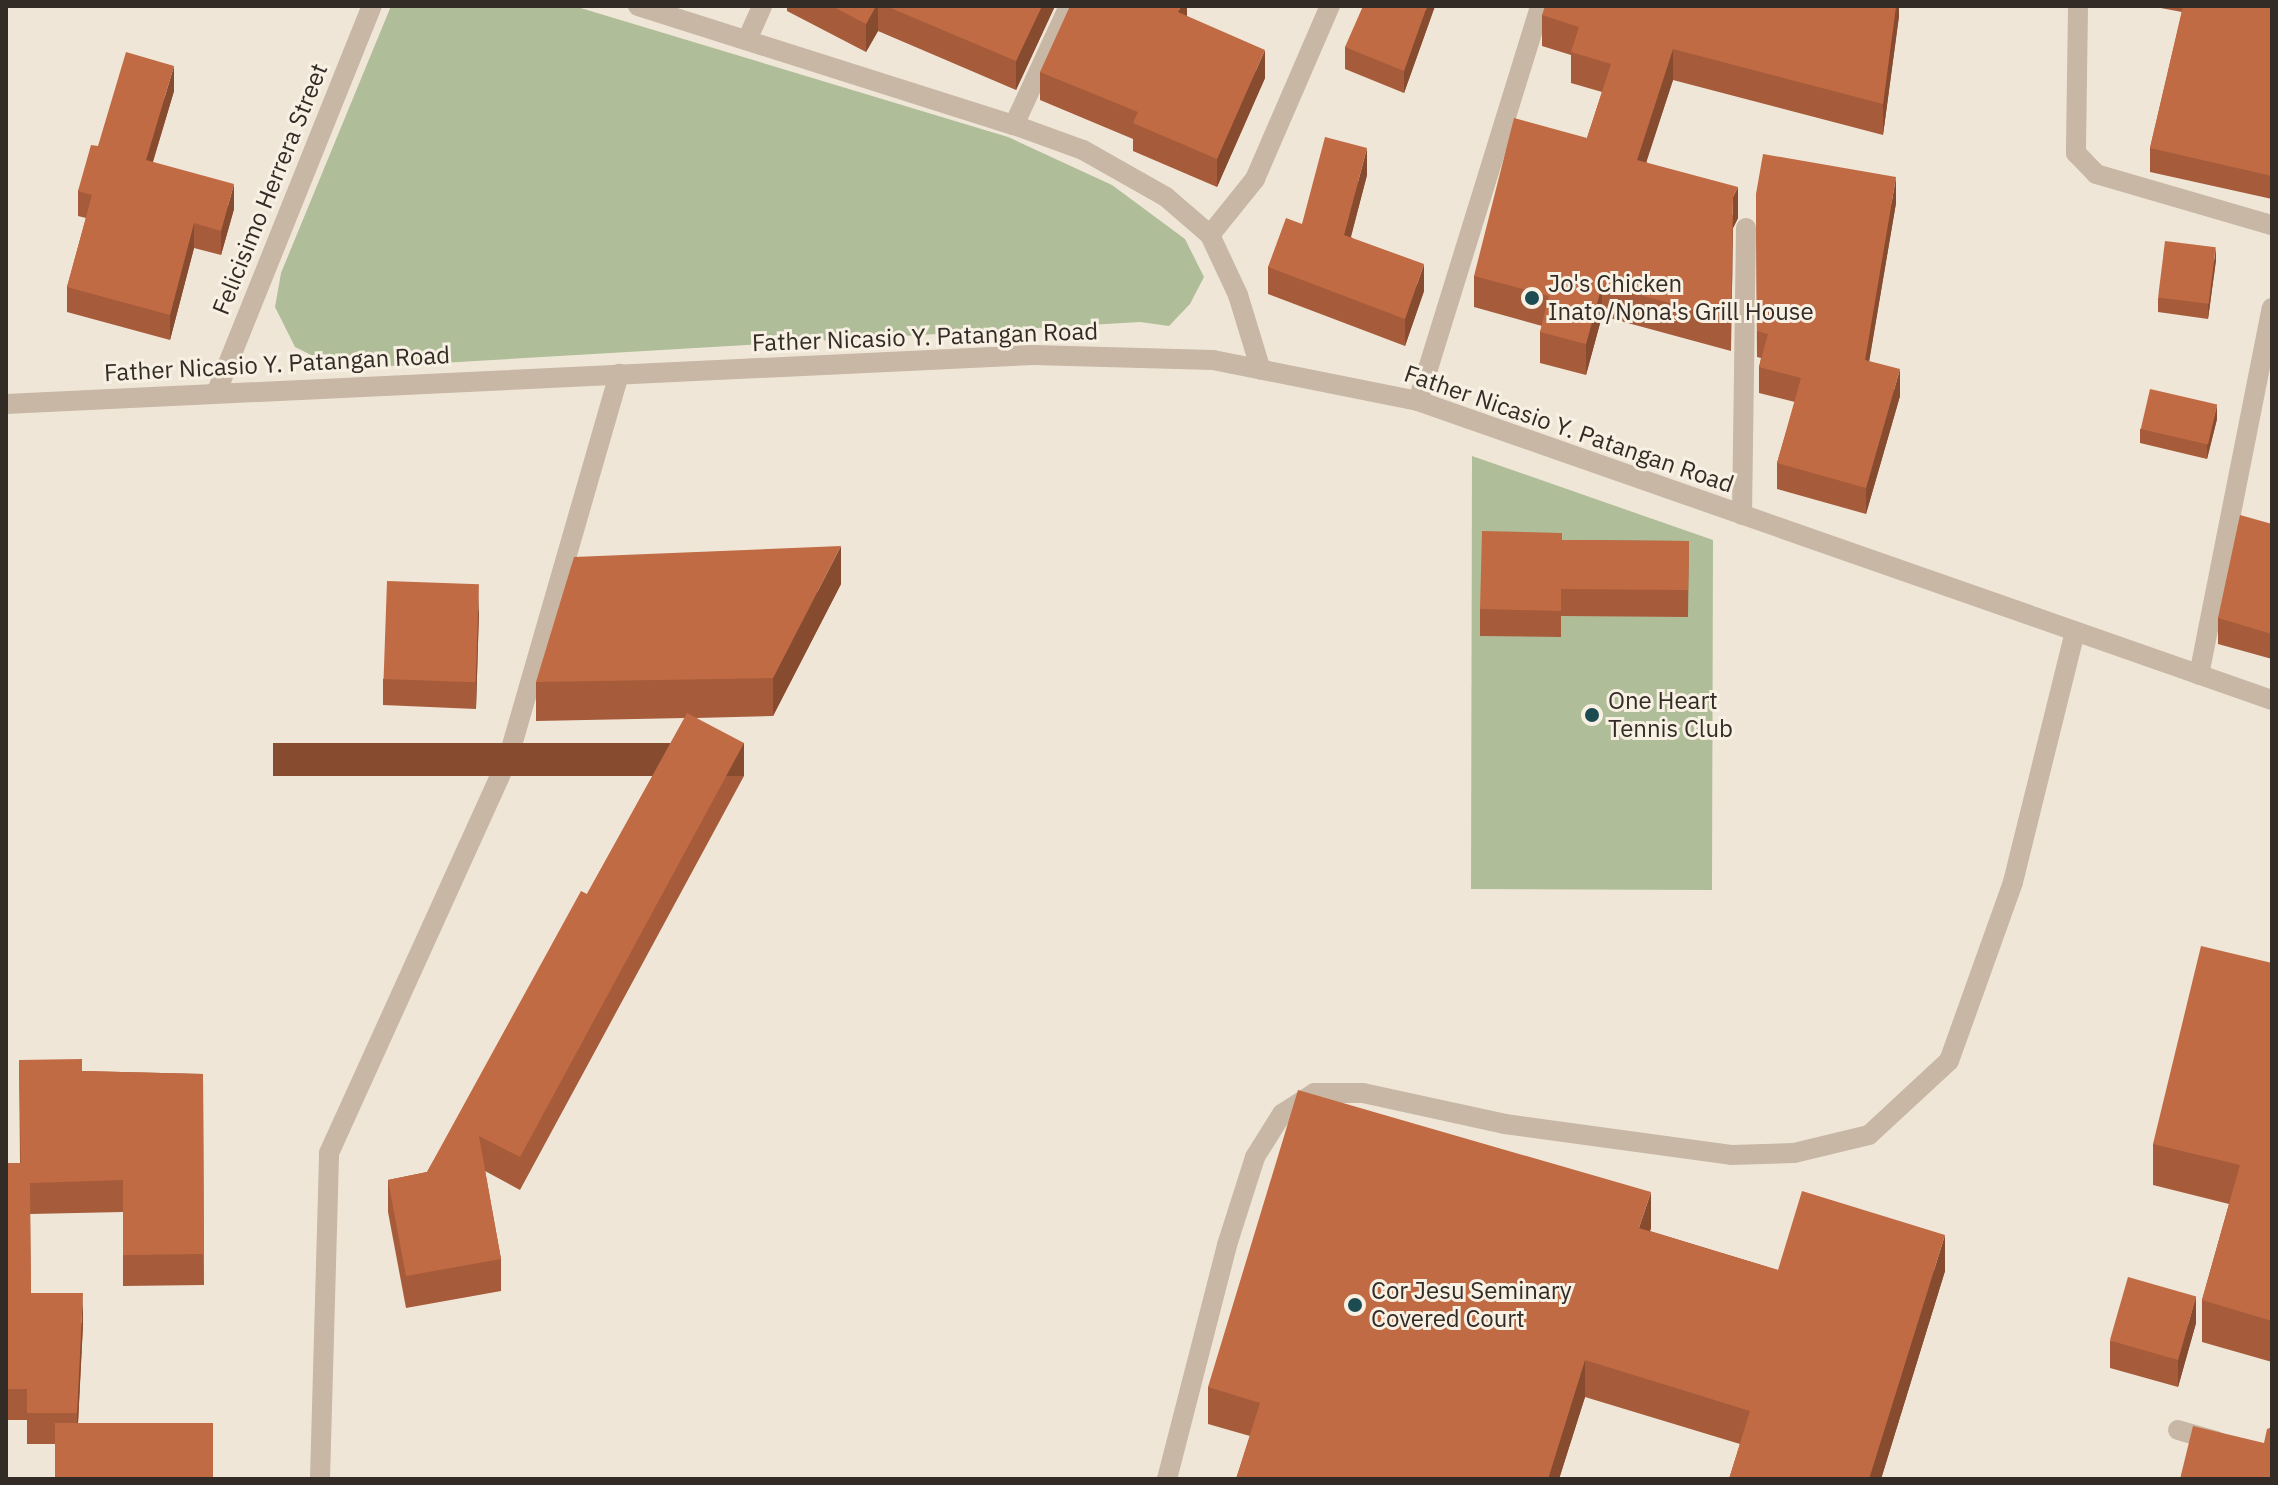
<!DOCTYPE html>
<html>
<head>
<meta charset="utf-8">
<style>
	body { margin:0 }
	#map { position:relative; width:2278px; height:1485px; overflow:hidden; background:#f0e6d8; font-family:"IBM Plex Sans",sans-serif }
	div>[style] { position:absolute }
	.green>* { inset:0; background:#afbe99 }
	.lane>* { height:20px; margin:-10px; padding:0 10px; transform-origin:10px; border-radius:10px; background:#c7b7a4 }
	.street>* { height:20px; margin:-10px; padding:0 10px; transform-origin:10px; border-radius:10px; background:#c7b7a4 }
	.wall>* { inset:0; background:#a65c3a }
	.shaded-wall>* { inset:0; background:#874b30; transform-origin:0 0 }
	.building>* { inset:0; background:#c16b44; transform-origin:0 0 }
	.dots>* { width:22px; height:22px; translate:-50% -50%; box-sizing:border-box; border:4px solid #f8f0e3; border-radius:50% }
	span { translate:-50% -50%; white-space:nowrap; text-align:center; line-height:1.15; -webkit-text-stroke:6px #f8f0e3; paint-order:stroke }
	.street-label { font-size:24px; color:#332b26 }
	.poi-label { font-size:24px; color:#332b26 }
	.left { translate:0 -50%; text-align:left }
	.frame { position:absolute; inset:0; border:8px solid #332b26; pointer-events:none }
</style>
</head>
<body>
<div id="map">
	<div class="green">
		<i style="clip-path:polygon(391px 6px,574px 6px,1008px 137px,1112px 185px,1185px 239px,1204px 277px,1190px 304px,1169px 326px,1140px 322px,339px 369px,295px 347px,275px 307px,281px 273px)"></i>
		<i style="clip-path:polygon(1472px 456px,1713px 540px,1712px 890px,1471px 889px)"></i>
	</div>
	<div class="lane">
		<i style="left:747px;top:40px;width:37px;rotate:-66deg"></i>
		<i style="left:2178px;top:1430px;width:40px;rotate:16deg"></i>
		<i style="left:1167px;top:1479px;width:242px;rotate:-75.6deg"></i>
		<i style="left:1227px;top:1245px;width:92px;rotate:-72.3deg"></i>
		<i style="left:1255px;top:1157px;width:51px;rotate:-57.9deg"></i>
		<i style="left:1282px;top:1114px;width:38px;rotate:-33deg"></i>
		<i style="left:1314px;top:1093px;width:49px"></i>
		<i style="left:1363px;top:1093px;width:145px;rotate:12.3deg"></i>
		<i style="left:1505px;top:1124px;width:228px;rotate:7.8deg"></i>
		<i style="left:1731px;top:1155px;width:63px;rotate:-1.8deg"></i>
		<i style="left:1794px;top:1153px;width:77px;rotate:-13.5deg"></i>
		<i style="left:1869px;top:1135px;width:109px;rotate:-42.8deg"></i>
		<i style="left:1949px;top:1061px;width:190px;rotate:-70.3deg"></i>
		<i style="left:2013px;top:882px;width:258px;rotate:-76.1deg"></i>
	</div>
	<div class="street">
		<i style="left:638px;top:6px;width:394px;rotate:17.6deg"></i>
		<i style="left:1014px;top:125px;width:73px;rotate:19.9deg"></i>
		<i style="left:1083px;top:150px;width:95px;rotate:29.5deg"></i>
		<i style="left:1166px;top:197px;width:58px;rotate:40.8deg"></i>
		<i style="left:1210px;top:235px;width:66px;rotate:65deg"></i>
		<i style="left:1238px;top:295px;width:78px;rotate:73deg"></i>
		<i style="left:2078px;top:6px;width:147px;rotate:90.8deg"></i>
		<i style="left:2076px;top:153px;width:29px;rotate:46deg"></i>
		<i style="left:2096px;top:174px;width:183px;rotate:16.2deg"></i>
		<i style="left:1014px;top:125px;width:131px;rotate:-65.2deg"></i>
		<i style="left:1210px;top:235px;width:72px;rotate:-51.2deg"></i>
		<i style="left:1255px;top:179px;width:189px;rotate:-66.6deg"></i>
		<i style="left:217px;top:391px;width:415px;rotate:-68.1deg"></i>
		<i style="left:1418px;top:401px;width:413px;rotate:-72.8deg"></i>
		<i style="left:6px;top:404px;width:1028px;rotate:-2.73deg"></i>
		<i style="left:1033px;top:355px;width:180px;rotate:1.6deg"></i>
		<i style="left:1213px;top:360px;width:209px;rotate:11.3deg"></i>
		<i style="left:1418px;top:401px;width:905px;rotate:19.3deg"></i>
		<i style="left:1742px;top:515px;width:287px;rotate:-89.2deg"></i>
		<i style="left:2199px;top:675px;width:374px;rotate:-78.8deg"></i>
		<i style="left:320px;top:1479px;width:326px;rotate:-88.4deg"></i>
		<i style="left:329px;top:1153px;width:433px;rotate:-65.6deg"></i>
		<i style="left:508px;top:759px;width:401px;rotate:-73.9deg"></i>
	</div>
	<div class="wall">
		<i style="clip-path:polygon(787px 6px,1055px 6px,1016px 90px,878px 31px,866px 52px,787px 11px)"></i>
		<i style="clip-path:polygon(1187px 6px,1187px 16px,1265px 78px,1217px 187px,1133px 151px,1133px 139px,1040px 100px,1040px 72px)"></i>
		<i style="clip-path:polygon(1435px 6px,1404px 93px,1345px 69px,1345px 47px)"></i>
		<i style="clip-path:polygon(1899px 6px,1899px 16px,1883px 135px,1673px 80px,1646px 162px,1738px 218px,1733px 228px,1731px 351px,1602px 316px,1586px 375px,1540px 363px,1540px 332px,1542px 326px,1474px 307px,1474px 276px,1587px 138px,1602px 92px,1571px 83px,1571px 55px,1542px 46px,1542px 15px)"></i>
		<i style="clip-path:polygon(2150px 6px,2272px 6px,2272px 199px,2150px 172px,2150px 148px,2182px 12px)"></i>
		<i style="clip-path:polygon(174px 91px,153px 162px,234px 209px,221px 255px,194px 248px,170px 340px,67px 312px,67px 287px,86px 218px,78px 216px,78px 191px,98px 146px)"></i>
		<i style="clip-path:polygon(1367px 175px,1351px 237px,1424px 291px,1405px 346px,1268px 294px,1268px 267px,1302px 224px)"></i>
		<i style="clip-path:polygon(1756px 194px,1896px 203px,1869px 361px,1900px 396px,1866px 514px,1777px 489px,1777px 463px,1795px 402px,1759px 393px,1759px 367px,1761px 358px,1757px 357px)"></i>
		<i style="clip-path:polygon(2216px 260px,2208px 319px,2158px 312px,2158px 298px)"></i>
		<i style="clip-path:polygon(2217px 419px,2207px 459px,2140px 443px,2140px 429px)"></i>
		<i style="clip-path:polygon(2272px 420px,2272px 455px,2270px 454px,2270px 429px)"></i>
		<i style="clip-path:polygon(2272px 524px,2272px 659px,2218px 644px,2218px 618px)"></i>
		<i style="clip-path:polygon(1562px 540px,1689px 541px,1688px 617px,1561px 616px,1561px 637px,1480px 636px,1480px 609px)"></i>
		<i style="clip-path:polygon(841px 584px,773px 716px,696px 718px,744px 776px,520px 1190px,485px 1171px,501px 1259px,501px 1291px,406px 1308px,388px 1212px,388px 1180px,427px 1172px,587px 894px,685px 718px,536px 721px,536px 682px)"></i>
		<i style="clip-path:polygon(479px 611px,476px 709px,383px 705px,383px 679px)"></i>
		<i style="clip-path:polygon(2272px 963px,2272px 1362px,2202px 1342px,2202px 1300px,2229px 1204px,2153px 1185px,2153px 1144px)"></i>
		<i style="clip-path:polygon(19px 1060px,82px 1071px,203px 1074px,204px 1285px,123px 1286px,123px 1212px,30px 1214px,31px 1293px,83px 1324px,78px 1423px,55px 1444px,27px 1444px,27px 1420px,6px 1420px,6px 1163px,20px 1163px)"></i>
		<i style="clip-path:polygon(1651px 1228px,1650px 1231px,1778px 1270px,1945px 1271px,1881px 1479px,1729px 1479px,1740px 1444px,1585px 1397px,1559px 1479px,1236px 1479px,1250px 1436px,1208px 1424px,1208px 1387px)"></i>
		<i style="clip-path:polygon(2196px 1323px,2178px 1387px,2110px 1368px,2110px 1341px)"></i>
	</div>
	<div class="shaded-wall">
		<i style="clip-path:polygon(876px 6px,878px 6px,878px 31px,866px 52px,866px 24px)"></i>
		<i style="clip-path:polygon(1042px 6px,1055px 6px,1016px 90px,1016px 61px)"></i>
		<i style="clip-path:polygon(1181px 6px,1187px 6px,1187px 20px,1178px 12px)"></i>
		<i style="clip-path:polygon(1427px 6px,1435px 6px,1404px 93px,1404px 71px)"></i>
		<i style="clip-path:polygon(1896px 6px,1899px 6px,1899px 16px,1883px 135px,1883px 104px)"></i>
		<i style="clip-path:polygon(1673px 49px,1673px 80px,1637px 191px,1637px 160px)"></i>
		<i style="clip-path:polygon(1265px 50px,1265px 78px,1217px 187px,1217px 159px)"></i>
		<i style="clip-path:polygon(174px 66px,174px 91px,146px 184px,146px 160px)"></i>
		<i style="clip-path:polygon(1367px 148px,1367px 175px,1344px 262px,1344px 235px)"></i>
		<i style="clip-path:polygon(1896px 177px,1896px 203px,1865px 386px,1865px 360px)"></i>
		<i style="clip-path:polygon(234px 184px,234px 209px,221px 255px,221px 231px)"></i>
		<i style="clip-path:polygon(1738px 187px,1738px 218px,1733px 228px,1731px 351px,1733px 197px)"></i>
		<i style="clip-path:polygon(194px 223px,194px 248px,170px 340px,170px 315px)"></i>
		<i style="clip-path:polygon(2216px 247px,2216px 260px,2208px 319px,2208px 305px)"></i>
		<i style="clip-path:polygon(1424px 264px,1424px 291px,1405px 346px,1405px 319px)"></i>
		<i style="clip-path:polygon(1602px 285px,1602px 316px,1586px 375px,1586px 344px)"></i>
		<i style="clip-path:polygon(1900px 369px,1900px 396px,1866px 514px,1866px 488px)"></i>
		<i style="clip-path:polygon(2217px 405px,2217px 419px,2207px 459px,2207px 445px)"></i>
		<i style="clip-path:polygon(841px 546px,841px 584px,773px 716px,773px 678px)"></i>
		<i style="clip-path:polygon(479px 585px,479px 611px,476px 709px,476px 682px)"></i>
		<i style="left:744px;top:743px;width:33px;height:471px;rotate:90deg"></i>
		<i style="clip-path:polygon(1651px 1192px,1651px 1228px,1639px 1264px,1639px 1228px)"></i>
		<i style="clip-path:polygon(1945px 1235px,1945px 1271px,1881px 1479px,1869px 1479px)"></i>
		<i style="clip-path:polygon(83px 1293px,83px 1324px,77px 1444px,77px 1413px)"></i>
		<i style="clip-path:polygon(2196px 1296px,2196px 1323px,2178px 1387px,2178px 1360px)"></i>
		<i style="clip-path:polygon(1585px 1360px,1585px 1397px,1559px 1479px,1548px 1479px)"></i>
	</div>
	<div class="building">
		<i style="clip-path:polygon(832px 6px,876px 6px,866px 24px)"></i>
		<i style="clip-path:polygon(886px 6px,1042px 6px,1016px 61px)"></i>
		<i style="clip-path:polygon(1070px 6px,1181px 6px,1178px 12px,1265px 50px,1217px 159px,1133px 123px,1138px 112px,1040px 72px)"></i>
		<i style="clip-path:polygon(1363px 6px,1427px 6px,1404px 71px,1345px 47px)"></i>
		<i style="clip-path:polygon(1545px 6px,1896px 6px,1883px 104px,1673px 49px,1637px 160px,1738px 187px,1733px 197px,1731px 319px,1602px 285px,1586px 344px,1540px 332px,1549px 296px,1474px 276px,1514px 118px,1587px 138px,1611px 64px,1571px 52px,1579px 27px,1542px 15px)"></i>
		<i style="clip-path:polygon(2183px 6px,2272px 6px,2272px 176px,2150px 148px)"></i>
		<i style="clip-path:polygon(126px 52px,174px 66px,146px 160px,234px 184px,221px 231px,194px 223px,170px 315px,67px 287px,92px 195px,78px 191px,91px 145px,98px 146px)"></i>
		<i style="clip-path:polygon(1325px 137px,1367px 148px,1344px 235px,1424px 264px,1405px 319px,1268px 267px,1286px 218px,1302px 224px)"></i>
		<i style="clip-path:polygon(1763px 154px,1896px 177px,1865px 360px,1900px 369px,1866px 488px,1777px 463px,1801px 378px,1759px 367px,1768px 334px,1757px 331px,1756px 194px)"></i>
		<i style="left:2165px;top:241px;width:51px;height:57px;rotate:7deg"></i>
		<i style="left:2150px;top:389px;width:69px;height:41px;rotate:13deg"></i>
		<i style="clip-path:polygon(2240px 515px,2272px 524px,2272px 634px,2218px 618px)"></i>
		<i style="clip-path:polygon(1482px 531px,1562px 533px,1562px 540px,1689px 541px,1688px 590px,1561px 589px,1561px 611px,1480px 609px)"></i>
		<i style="clip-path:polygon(841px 546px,773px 678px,536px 682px,574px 557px)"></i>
		<i style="left:387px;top:581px;width:92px;height:98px;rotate:2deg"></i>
		<i style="clip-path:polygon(687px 713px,744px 743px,520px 1157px,479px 1136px,501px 1259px,406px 1276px,388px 1180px,427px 1172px,581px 891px,587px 894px)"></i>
		<i style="clip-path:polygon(2201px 946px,2272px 963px,2272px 1321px,2202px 1300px,2240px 1165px,2153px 1144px)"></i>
		<i style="clip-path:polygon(82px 1059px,82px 1071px,203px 1074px,204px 1254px,123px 1255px,123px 1180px,30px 1183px,31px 1293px,83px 1293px,77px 1413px,27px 1413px,27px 1389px,6px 1389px,6px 1163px,21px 1163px,19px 1060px)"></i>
		<i style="clip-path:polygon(1298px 1090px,1651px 1192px,1639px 1228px,1778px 1270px,1802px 1191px,1945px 1235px,1869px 1479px,1729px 1479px,1750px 1411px,1585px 1360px,1548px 1479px,1236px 1479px,1260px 1403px,1208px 1387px)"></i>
		<i style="left:2128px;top:1277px;width:71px;height:66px;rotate:16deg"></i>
		<i style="left:55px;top:1423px;width:158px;height:56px"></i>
		<i style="clip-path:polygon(2193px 1426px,2264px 1443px,2267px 1429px,2272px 1427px,2272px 1479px,2180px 1479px)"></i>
	</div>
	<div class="dots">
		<i style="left:1532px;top:298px;background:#1d4b52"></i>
		<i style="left:1592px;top:715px;background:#1d4b52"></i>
		<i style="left:1355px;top:1305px;background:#1d4b52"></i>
	</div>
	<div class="street-label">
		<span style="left:270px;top:189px;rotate:-68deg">Felicisimo Herrera Street</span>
		<span style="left:925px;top:337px;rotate:-2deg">Father Nicasio Y. Patangan Road</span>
		<span style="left:277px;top:364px;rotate:-3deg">Father Nicasio Y. Patangan Road</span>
		<span style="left:1569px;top:429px;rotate:19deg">Father Nicasio Y. Patangan Road</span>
	</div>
	<div class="poi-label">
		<span class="left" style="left:1548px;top:298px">Jo's Chicken<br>Inato/Nona's Grill House</span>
		<span class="left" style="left:1608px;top:715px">One Heart<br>Tennis Club</span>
		<span class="left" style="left:1371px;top:1305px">Cor Jesu Seminary<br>Covered Court</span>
	</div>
	<div class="frame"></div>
</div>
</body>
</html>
